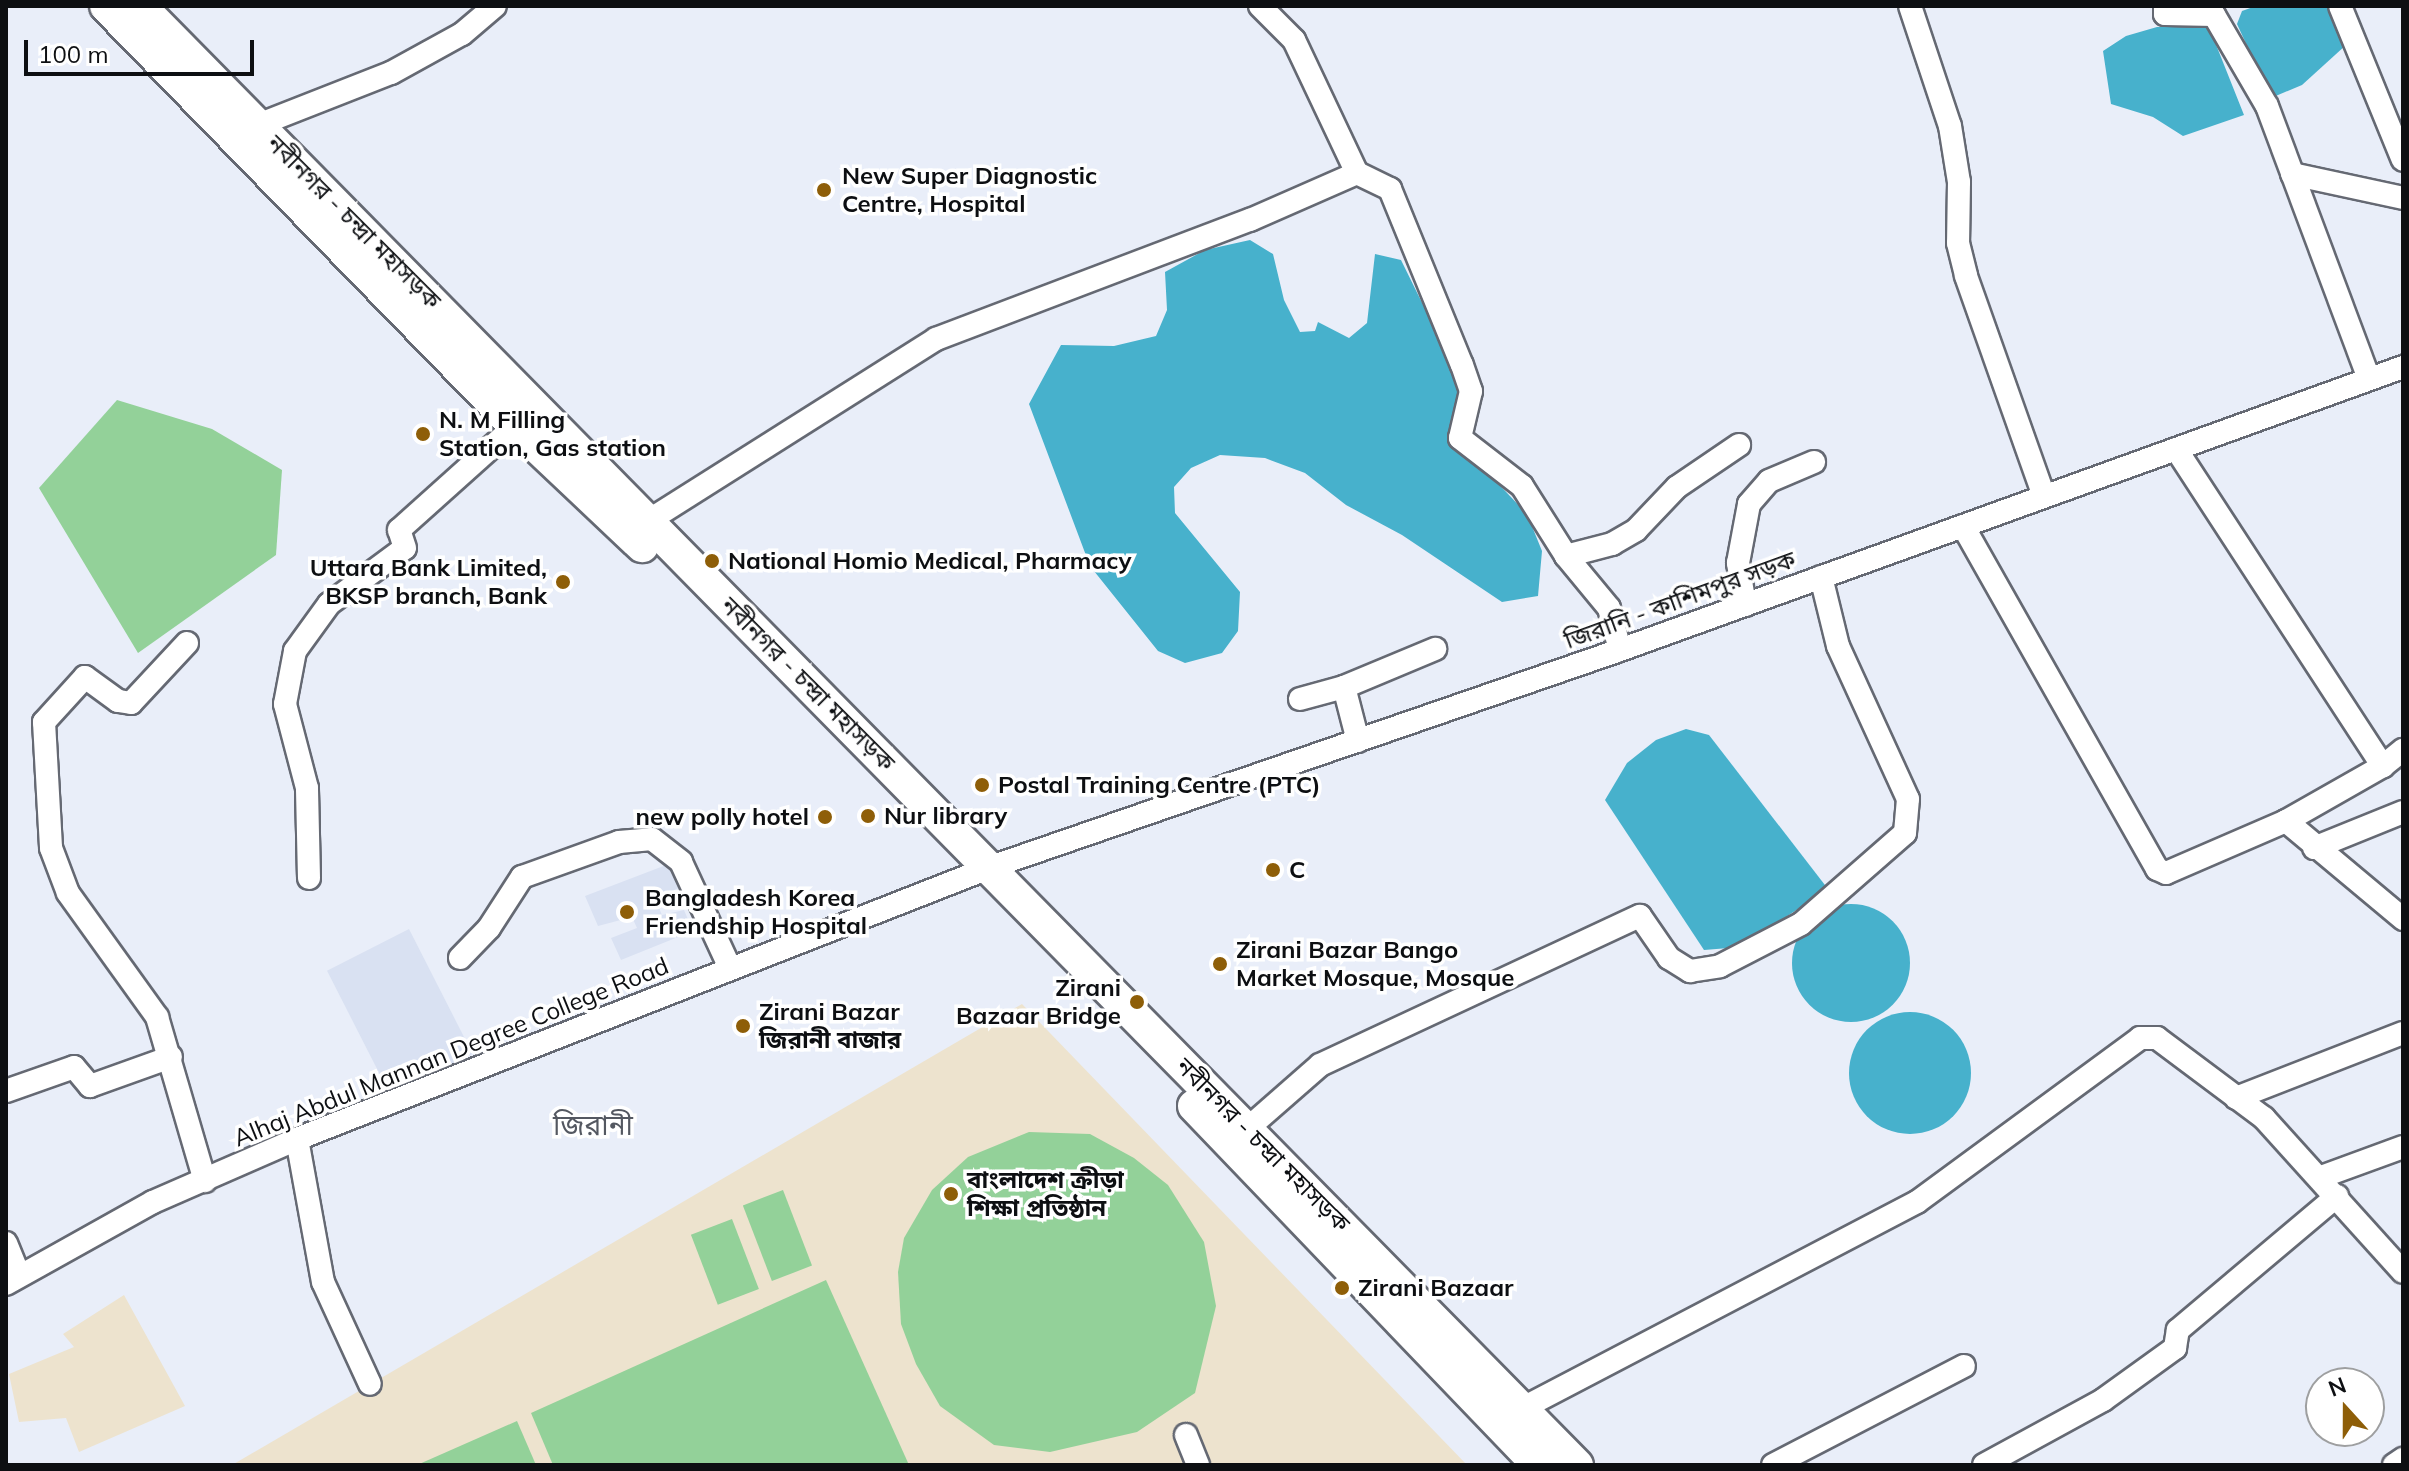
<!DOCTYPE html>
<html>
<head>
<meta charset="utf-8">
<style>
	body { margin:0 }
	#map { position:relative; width:2409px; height:1471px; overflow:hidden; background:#e9eef9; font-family:Mulish,"Noto Sans Bengali",sans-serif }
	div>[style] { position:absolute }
	.built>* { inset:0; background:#d9e1f2; transform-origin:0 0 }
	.education>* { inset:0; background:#ede3ce }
	.green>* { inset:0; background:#93d199; transform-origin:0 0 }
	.water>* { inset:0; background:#47b1cc }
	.round { border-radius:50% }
	.roads { filter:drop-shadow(2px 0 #656973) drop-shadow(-2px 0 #656973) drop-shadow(0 2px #656973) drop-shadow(0 -2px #656973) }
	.minor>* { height:22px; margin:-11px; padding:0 11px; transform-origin:11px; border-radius:11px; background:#fff }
	.highway>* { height:32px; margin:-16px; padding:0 16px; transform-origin:16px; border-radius:16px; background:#fff }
	.dots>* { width:22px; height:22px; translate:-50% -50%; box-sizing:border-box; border:4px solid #fff; border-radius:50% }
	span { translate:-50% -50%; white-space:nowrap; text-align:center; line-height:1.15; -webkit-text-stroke:7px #fff; paint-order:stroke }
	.poi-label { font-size:24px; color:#0d0f12; font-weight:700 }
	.left { translate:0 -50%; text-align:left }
	.right { translate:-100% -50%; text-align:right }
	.street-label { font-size:24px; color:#0d0f12 }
	.quarter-label { font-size:28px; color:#545861 }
	.frame { position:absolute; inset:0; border:8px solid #0d0f12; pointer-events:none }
	.north { position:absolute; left:2305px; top:1367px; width:80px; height:80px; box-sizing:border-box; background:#fff; border:2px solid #9e9fa0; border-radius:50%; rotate:339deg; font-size:22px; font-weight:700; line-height:32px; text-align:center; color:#0d0f12 }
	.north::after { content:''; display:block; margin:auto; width:28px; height:36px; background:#8e5e08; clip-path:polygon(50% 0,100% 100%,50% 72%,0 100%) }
	.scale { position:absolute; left:24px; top:40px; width:230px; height:36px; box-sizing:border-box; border:4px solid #0d0f12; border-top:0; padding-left:10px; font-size:24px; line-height:28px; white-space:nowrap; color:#0d0f12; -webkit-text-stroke:6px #fff; paint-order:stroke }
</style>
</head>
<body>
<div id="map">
	<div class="built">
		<i style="clip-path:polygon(674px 862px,683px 886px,655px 899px,662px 915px,684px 910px,693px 931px,621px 960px,611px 938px,637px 928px,632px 917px,598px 926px,585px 896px)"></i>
		<i style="left:409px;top:929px;width:140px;height:92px;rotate:63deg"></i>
	</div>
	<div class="education">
		<i style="clip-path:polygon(1022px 1004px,1467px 1465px,232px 1465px)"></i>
		<i style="clip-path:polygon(124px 1295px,185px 1406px,79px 1452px,66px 1418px,19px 1422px,9px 1374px,74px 1347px,63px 1334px)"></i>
	</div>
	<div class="green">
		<i style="clip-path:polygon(117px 400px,212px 429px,282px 470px,276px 555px,138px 653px,39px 488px)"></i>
		<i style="clip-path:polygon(1029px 1132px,1090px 1134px,1134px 1158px,1168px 1185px,1204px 1242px,1216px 1306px,1195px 1393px,1137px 1432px,1050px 1452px,994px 1445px,940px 1406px,916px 1364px,901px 1324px,898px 1272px,904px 1238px,932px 1190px,968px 1157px)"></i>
		<i style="left:783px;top:1190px;width:81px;height:43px;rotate:69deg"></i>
		<i style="left:732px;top:1219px;width:75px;height:44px;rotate:69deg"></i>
		<i style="clip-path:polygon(826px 1280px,909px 1465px,553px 1465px,531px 1413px)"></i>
		<i style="clip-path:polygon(517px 1421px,536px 1465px,417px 1465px)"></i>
	</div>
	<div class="water">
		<i style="clip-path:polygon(2256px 6px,2330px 6px,2346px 45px,2302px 85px,2271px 98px,2237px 24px,2242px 11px)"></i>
		<i style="clip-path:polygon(2157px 27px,2209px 27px,2244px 115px,2183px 136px,2153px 117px,2111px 104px,2103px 51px,2126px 36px)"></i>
		<i style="clip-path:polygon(1250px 240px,1273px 254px,1284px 300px,1300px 332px,1315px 331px,1318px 322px,1349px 338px,1367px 323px,1375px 254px,1401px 260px,1462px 384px,1454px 437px,1527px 514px,1542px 551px,1538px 596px,1502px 602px,1402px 535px,1346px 505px,1305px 473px,1265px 458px,1220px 455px,1191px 468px,1174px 487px,1175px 513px,1240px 592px,1238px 631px,1222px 653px,1185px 663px,1158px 651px,1090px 566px,1029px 404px,1061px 345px,1114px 346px,1156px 336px,1167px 310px,1165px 272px,1205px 250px)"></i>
		<i style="clip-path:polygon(1686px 729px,1709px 735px,1828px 889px,1741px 947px,1704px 950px,1605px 800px,1627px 763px,1656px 740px)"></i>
		<i class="round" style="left:1792px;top:904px;width:118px;height:118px"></i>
		<i class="round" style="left:1849px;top:1012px;width:122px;height:122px"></i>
	</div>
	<div class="roads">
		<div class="minor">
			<i style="left:1260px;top:6px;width:48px;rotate:45deg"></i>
			<i style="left:1294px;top:40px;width:147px;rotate:64.7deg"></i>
			<i style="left:1910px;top:6px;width:126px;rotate:71.6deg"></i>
			<i style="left:1950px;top:126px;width:57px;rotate:80.9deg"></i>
			<i style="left:1959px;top:182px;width:61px;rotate:90.9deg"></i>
			<i style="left:1958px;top:243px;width:34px;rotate:76deg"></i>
			<i style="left:1966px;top:276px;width:233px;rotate:70.5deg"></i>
			<i style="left:2165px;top:6px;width:8px;rotate:90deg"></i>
			<i style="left:2165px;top:14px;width:49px;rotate:1.2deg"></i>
			<i style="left:2214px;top:15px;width:105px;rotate:59.8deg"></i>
			<i style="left:2267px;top:106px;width:291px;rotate:69.5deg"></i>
			<i style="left:2340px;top:6px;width:166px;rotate:67.8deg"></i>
			<i style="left:258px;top:125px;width:143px;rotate:-21.4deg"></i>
			<i style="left:391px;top:73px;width:81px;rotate:-28.8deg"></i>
			<i style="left:462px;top:34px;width:43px;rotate:-40.3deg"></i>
			<i style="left:2292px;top:174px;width:114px;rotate:12.2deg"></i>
			<i style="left:2176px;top:449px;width:379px;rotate:56.9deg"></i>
			<i style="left:2383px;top:766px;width:112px;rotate:150.4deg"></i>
			<i style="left:2286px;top:821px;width:153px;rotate:39.9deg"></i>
			<i style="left:1963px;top:526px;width:394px;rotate:60.5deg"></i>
			<i style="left:2157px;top:869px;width:10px;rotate:24deg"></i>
			<i style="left:2166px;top:873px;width:131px;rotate:-23.4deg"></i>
			<i style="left:637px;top:528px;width:354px;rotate:-32.3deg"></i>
			<i style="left:936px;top:339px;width:336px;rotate:-20.8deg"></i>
			<i style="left:1250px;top:220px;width:117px;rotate:-23.7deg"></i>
			<i style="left:1357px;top:173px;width:37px;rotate:26deg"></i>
			<i style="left:1390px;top:189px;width:190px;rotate:67.8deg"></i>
			<i style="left:1462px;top:365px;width:28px;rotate:71deg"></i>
			<i style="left:1471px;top:391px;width:48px;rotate:103.2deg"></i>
			<i style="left:1460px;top:438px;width:78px;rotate:37.7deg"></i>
			<i style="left:1522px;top:486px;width:83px;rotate:57.8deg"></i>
			<i style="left:1566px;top:556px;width:48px;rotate:-14.6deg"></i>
			<i style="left:1612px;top:544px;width:28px;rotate:-30deg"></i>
			<i style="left:1636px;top:530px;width:59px;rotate:-46.4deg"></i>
			<i style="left:1677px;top:487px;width:75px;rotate:-34.1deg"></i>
			<i style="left:1566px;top:556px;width:67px;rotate:50.4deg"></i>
			<i style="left:1609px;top:608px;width:43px;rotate:75.3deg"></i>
			<i style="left:1745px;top:605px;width:43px;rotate:-99.5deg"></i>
			<i style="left:1738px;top:563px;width:60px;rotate:-79.4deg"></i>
			<i style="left:1749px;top:504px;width:30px;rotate:-49deg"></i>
			<i style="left:1769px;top:481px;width:49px;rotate:-22.9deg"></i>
			<i style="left:187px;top:643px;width:82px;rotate:133deg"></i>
			<i style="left:131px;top:703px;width:13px;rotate:-171deg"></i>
			<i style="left:118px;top:701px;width:41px;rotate:-144deg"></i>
			<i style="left:85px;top:677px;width:61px;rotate:132.3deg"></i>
			<i style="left:44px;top:722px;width:126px;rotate:86.8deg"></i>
			<i style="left:51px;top:848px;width:48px;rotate:69.3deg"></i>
			<i style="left:68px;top:893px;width:153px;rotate:54.3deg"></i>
			<i style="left:157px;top:1017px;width:171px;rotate:73.7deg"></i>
			<i style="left:1300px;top:699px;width:46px;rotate:-15.3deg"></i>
			<i style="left:1358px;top:741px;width:56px;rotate:-104.5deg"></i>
			<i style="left:1344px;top:687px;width:99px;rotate:-22.7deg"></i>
			<i style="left:2383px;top:766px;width:26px;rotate:-39deg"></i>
			<i style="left:2314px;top:848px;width:96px;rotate:-22deg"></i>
			<i style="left:309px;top:878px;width:90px;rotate:-91.3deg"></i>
			<i style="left:307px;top:788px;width:87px;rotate:-104.7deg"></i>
			<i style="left:285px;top:704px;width:54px;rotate:-79.3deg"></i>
			<i style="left:295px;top:651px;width:58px;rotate:-54.1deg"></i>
			<i style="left:329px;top:604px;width:94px;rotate:-36.4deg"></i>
			<i style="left:405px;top:548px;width:19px;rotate:-108deg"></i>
			<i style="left:399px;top:530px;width:156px;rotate:-41.9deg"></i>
			<i style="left:460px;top:958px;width:42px;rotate:-46deg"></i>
			<i style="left:489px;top:928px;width:61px;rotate:-57.1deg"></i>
			<i style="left:522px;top:877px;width:103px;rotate:-19.8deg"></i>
			<i style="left:619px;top:842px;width:33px;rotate:-5deg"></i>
			<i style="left:652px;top:839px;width:37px;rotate:38deg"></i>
			<i style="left:681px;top:862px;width:117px;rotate:65.2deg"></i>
			<i style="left:6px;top:1091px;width:72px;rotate:-19.4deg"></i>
			<i style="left:74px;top:1067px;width:25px;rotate:50deg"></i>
			<i style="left:90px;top:1086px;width:86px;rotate:-19.7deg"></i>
			<i style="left:2236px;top:1098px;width:179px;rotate:-21.3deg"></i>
			<i style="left:1247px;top:1129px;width:97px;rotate:-41.2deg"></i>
			<i style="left:1320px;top:1065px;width:353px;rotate:-25deg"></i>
			<i style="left:1640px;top:916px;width:51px;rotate:55.4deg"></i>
			<i style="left:1669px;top:958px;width:25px;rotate:32deg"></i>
			<i style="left:1690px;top:971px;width:30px;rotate:-9deg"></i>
			<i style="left:1720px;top:966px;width:91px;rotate:-27.4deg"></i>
			<i style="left:1801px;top:924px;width:138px;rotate:-41.2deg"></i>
			<i style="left:1905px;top:833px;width:34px;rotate:-85deg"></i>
			<i style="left:1908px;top:799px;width:168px;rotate:-114.6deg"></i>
			<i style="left:1838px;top:646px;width:71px;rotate:-103.8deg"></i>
			<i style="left:297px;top:1139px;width:145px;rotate:79.7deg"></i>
			<i style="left:323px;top:1282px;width:112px;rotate:65.3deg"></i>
			<i style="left:2321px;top:1177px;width:87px;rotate:-20.1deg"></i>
			<i style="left:6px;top:1243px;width:35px;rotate:68deg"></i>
			<i style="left:6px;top:1284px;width:168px;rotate:-29.2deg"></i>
			<i style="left:153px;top:1202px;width:157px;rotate:-23.6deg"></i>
			<i style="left:297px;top:1139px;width:745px;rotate:-21.4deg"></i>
			<i style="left:991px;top:867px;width:665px;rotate:-19.03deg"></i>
			<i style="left:1620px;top:650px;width:833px;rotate:-19.87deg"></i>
			<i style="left:1523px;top:1408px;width:445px;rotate:-27.6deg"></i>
			<i style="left:1917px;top:1202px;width:277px;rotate:-36.3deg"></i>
			<i style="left:2140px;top:1038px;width:17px"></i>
			<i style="left:2157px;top:1038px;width:134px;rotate:36.8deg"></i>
			<i style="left:2264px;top:1118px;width:207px;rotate:47.9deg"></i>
			<i style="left:1186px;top:1435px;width:32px;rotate:68deg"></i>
			<i style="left:1773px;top:1465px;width:215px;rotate:-27.4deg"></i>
			<i style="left:1984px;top:1465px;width:136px;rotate:-28.6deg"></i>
			<i style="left:2103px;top:1400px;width:89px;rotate:-35.8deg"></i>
			<i style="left:2175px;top:1348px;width:18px;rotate:-81deg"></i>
			<i style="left:2178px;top:1330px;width:208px;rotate:-40.1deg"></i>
			<i style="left:2394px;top:1465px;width:11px;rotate:-34deg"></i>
		</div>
		<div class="highway">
			<i style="left:106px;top:6px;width:586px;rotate:45.76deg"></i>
			<i style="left:515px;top:426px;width:175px;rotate:43.4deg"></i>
			<i style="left:140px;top:6px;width:2048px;rotate:45.44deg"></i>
			<i style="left:1194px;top:1106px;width:497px;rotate:46.2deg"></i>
		</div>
	</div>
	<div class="dots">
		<i style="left:824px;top:190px;background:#8e5e08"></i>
		<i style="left:423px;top:434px;background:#8e5e08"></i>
		<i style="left:712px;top:561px;background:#8e5e08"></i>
		<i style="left:563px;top:582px;background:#8e5e08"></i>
		<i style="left:982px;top:785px;background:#8e5e08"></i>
		<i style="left:868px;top:816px;background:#8e5e08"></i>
		<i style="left:825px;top:817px;background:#8e5e08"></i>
		<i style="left:1273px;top:870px;background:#8e5e08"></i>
		<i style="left:627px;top:912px;background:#8e5e08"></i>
		<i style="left:1220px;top:964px;background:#8e5e08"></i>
		<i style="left:1137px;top:1002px;background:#8e5e08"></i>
		<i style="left:743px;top:1026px;background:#8e5e08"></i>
		<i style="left:951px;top:1194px;background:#8e5e08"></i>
		<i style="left:1342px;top:1288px;background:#8e5e08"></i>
	</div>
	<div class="poi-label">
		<span class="left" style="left:842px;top:190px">New Super Diagnostic<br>Centre, Hospital</span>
		<span class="left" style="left:439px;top:434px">N. M Filling<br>Station, Gas station</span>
		<span class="left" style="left:728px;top:561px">National Homio Medical, Pharmacy</span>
		<span class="right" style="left:547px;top:582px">Uttara Bank Limited,<br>BKSP branch, Bank</span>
		<span class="left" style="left:998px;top:785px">Postal Training Centre (PTC)</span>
		<span class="left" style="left:884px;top:816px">Nur library</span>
		<span class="right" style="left:809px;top:817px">new polly hotel</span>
		<span class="left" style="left:1289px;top:870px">C</span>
		<span class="left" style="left:645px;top:912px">Bangladesh Korea<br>Friendship Hospital</span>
		<span class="left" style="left:1236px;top:964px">Zirani Bazar Bango<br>Market Mosque, Mosque</span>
		<span class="right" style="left:1121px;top:1002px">Zirani<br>Bazaar Bridge</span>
		<span class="left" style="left:759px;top:1026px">Zirani Bazar<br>জিরানী বাজার</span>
		<span class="left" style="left:967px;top:1194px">বাংলাদেশ ক্রীড়া<br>শিক্ষা প্রতিষ্ঠান</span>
		<span class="left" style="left:1358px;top:1288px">Zirani Bazaar</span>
	</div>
	<div class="street-label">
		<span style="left:354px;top:222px;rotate:45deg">নবীনগর - চন্দ্রা মহাসড়ক</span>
		<span style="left:1680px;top:600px;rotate:-20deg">জিরানি - কাশিমপুর সড়ক</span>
		<span style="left:808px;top:684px;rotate:45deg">নবীনগর - চন্দ্রা মহাসড়ক</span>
		<span style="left:451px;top:1052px;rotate:-22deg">Alhaj Abdul Mannan Degree College Road</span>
		<span style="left:1263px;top:1145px;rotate:45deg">নবীনগর - চন্দ্রা মহাসড়ক</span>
	</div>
	<div class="quarter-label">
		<span style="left:593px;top:1125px">জিরানী</span>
	</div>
	<div class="frame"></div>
	<div class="north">N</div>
	<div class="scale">100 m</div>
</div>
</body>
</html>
